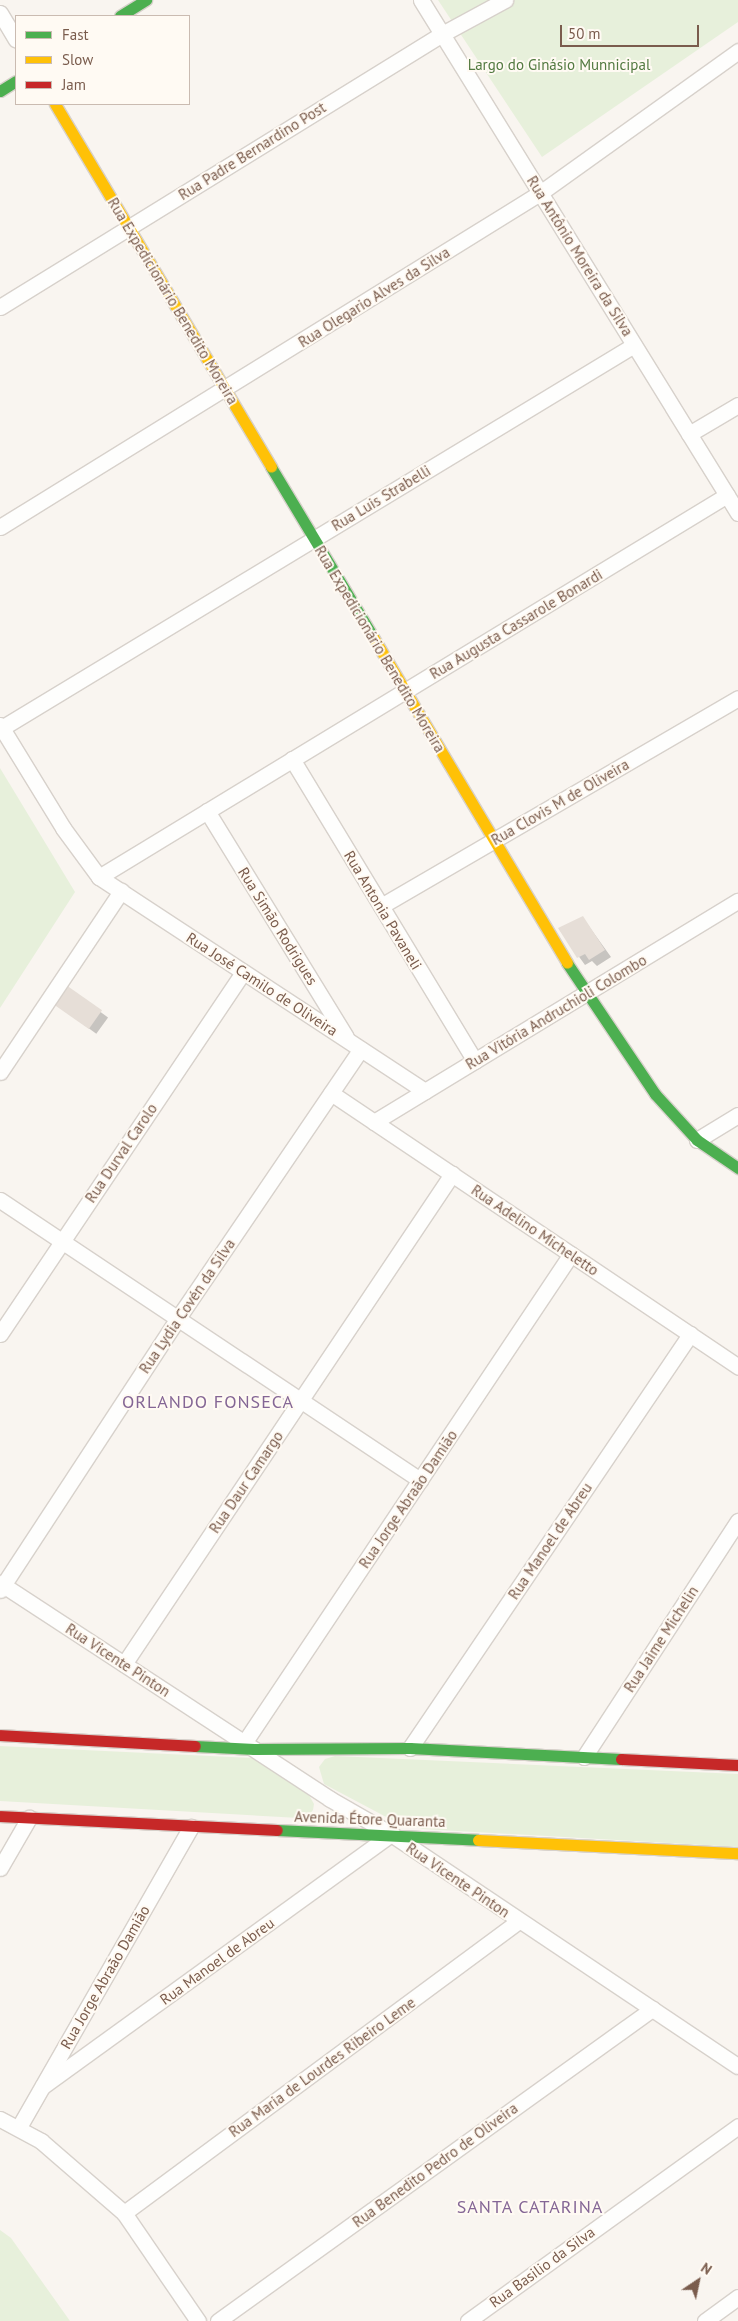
<!DOCTYPE html>
<html>
<head>
<meta charset="utf-8">
<style>
	body { margin:0 }
	#map { position:relative; width:738px; height:2321px; overflow:hidden; background:#f9f5f0; font-family:"PT Sans",sans-serif }
	div>[style] { position:absolute }
	.green>* { inset:0; background:#e7f0db }
	.shadow>* { inset:0; background:#0003; transform-origin:0 0 }
	.building>* { inset:0; background:#e6ded7; transform-origin:0 0 }
	.roads { filter:drop-shadow(1px 0 #d7d1cb) drop-shadow(-1px 0 #d7d1cb) drop-shadow(0 1px #d7d1cb) drop-shadow(0 -1px #d7d1cb) }
	.street>* { height:15px; margin:-7.5px; padding:0 7.5px; transform-origin:7.5px; border-radius:7.5px; background:#fefefd }
	.fast>* { height:11px; margin:-5.5px; padding:0 5.5px; transform-origin:5.5px; border-radius:5.5px; background:#4caf50 }
	.slow>* { height:11px; margin:-5.5px; padding:0 5.5px; transform-origin:5.5px; border-radius:5.5px; background:#ffc107 }
	.jam>* { height:11px; margin:-5.5px; padding:0 5.5px; transform-origin:5.5px; border-radius:5.5px; background:#c62828 }
	span { translate:-50% -50%; white-space:nowrap; text-align:center; line-height:1.15; -webkit-text-stroke:4px #fffaf3; paint-order:stroke }
	.park-label { font-size:15px; color:#537a41 }
	.street-label { font-size:15px; color:#7a5c4d }
	.quarter-label { font-size:18px; color:#846695; letter-spacing:1px }
	.legend { position:absolute; left:15px; top:15px; width:175px; height:90px; box-sizing:border-box; background:#fffaf3; border:1px solid #cabbb1; margin:0; padding:6px 9px; list-style:none; font-size:15px; color:#7a5c4d }
	.legend li { display:flex; align-items:center; gap:10px; height:25px }
	.legend b { width:25px; border:1px solid #cabbb1 }
	.north { position:absolute; left:673px; top:2256px; width:50px; height:50px; -webkit-text-stroke:4px #fffaf3; paint-order:stroke; rotate:34deg; font-size:14px; font-weight:700; line-height:20px; text-align:center; color:#7a5c4d }
	.north::after { content:''; display:block; margin:auto; width:18px; height:22px; background:#7a5c4d; clip-path:polygon(50% 0,100% 100%,50% 72%,0 100%) }
	.scale { position:absolute; left:560px; top:25px; width:139px; height:22px; box-sizing:border-box; border:2px solid #7a5c4d; border-top:0; padding-left:6px; font-size:15px; line-height:18px; white-space:nowrap; color:#7a5c4d; -webkit-text-stroke:4px #fffaf3; paint-order:stroke }
</style>
</head>
<body>
<div id="map">
	<div class="green">
		<i style="clip-path:polygon(438px 0,738px 0,738px 22px,542px 157px)"></i>
		<i style="clip-path:polygon(0 768px,75px 892px,0 1008px)"></i>
		<i style="clip-path:polygon(0 1746px,252px 1758px,309px 1795px,314px 1804px,313px 1810px,308px 1816px,299px 1818px,0 1801px)"></i>
		<i style="clip-path:polygon(335px 1756px,738px 1774px,738px 1847px,423px 1829px,390px 1819px,324px 1784px,319px 1767px,325px 1759px)"></i>
		<i style="clip-path:polygon(0 2230px,11px 2238px,70px 2321px,0 2321px)"></i>
	</div>
	<div class="shadow">
		<i style="clip-path:polygon(583px 918px,611px 957px,597px 966px,592px 961px,585px 965px,559px 929px)"></i>
		<i style="left:66px;top:987px;width:52px;height:20px;rotate:36deg"></i>
	</div>
	<div class="building">
		<i style="clip-path:polygon(583px 916px,605px 950px,589px 960px,585px 954px,577px 958px,558px 928px)"></i>
		<i style="left:66px;top:985px;width:44px;height:23px;rotate:35deg"></i>
	</div>
	<div class="roads">
		<div class="street">
			<i style="left:421px;top:0;width:603px;rotate:58.29deg"></i>
			<i style="left:0;top:13px;width:31px;rotate:59deg"></i>
			<i style="left:0;top:307px;width:520px;rotate:-31.7deg"></i>
			<i style="left:442px;top:34px;width:72px;rotate:-28.4deg"></i>
			<i style="left:689px;top:434px;width:57px;rotate:-30.6deg"></i>
			<i style="left:0;top:527px;width:635px;rotate:-31.74deg"></i>
			<i style="left:540px;top:193px;width:244px;rotate:-35.6deg"></i>
			<i style="left:0;top:725px;width:121px;rotate:58.5deg"></i>
			<i style="left:63px;top:828px;width:61px;rotate:53.7deg"></i>
			<i style="left:99px;top:877px;width:390px;rotate:33.3deg"></i>
			<i style="left:0;top:729px;width:741px;rotate:-31.2deg"></i>
			<i style="left:292px;top:759px;width:353px;rotate:58.8deg"></i>
			<i style="left:207px;top:811px;width:265px;rotate:58.4deg"></i>
			<i style="left:99px;top:877px;width:735px;rotate:-31.31deg"></i>
			<i style="left:381px;top:906px;width:413px;rotate:-30.2deg"></i>
			<i style="left:0;top:1072px;width:218px;rotate:-56.2deg"></i>
			<i style="left:331px;top:1093px;width:491px;rotate:33.9deg"></i>
			<i style="left:374px;top:1122px;width:426px;rotate:-31.3deg"></i>
			<i style="left:697px;top:1140px;width:48px;rotate:-31.4deg"></i>
			<i style="left:0;top:1200px;width:505px;rotate:33.69deg"></i>
			<i style="left:0;top:1334px;width:436px;rotate:-56.1deg"></i>
			<i style="left:0;top:1583px;width:394px;rotate:33.2deg"></i>
			<i style="left:330px;top:1799px;width:70px;rotate:29.8deg"></i>
			<i style="left:391px;top:1834px;width:417px;rotate:33.8deg"></i>
			<i style="left:0;top:1590px;width:325px;rotate:-56.8deg"></i>
			<i style="left:178px;top:1318px;width:325px;rotate:-55.8deg"></i>
			<i style="left:124px;top:1664px;width:590px;rotate:-56.2deg"></i>
			<i style="left:244px;top:1743px;width:588px;rotate:-56.23deg"></i>
			<i style="left:410px;top:1748px;width:500px;rotate:-55.9deg"></i>
			<i style="left:584px;top:1757px;width:282px;rotate:-56.9deg"></i>
			<i style="left:0;top:1868px;width:58px;rotate:-59.9deg"></i>
			<i style="left:43px;top:2086px;width:430px;rotate:-35.9deg"></i>
			<i style="left:0;top:2119px;width:47px;rotate:28.2deg"></i>
			<i style="left:41px;top:2141px;width:110px;rotate:40.9deg"></i>
			<i style="left:124px;top:2213px;width:131px;rotate:55.6deg"></i>
			<i style="left:19px;top:2127px;width:346px;rotate:-60.2deg"></i>
			<i style="left:124px;top:2213px;width:491px;rotate:-36.5deg"></i>
			<i style="left:218px;top:2321px;width:535px;rotate:-35.71deg"></i>
			<i style="left:468px;top:2321px;width:333px;rotate:-35.8deg"></i>
			<i style="left:705px;top:2321px;width:41px;rotate:-36deg"></i>
		</div>
		<div class="fast">
			<i style="left:120px;top:16px;width:31px;rotate:-32deg"></i>
			<i style="left:0;top:91px;width:19px;rotate:-32deg"></i>
			<i style="left:271px;top:467px;width:198px;rotate:59deg"></i>
			<i style="left:567px;top:963px;width:158px;rotate:56.1deg"></i>
			<i style="left:655px;top:1094px;width:62px;rotate:47.6deg"></i>
			<i style="left:697px;top:1140px;width:50px;rotate:34.3deg"></i>
			<i style="left:195px;top:1746px;width:59px;rotate:2.9deg"></i>
			<i style="left:254px;top:1749px;width:156px;rotate:-0.4deg"></i>
			<i style="left:410px;top:1748px;width:211px;rotate:3deg"></i>
			<i style="left:277px;top:1830px;width:201px;rotate:2.8deg"></i>
		</div>
		<div class="slow">
			<i style="left:55px;top:104px;width:422px;rotate:59.2deg"></i>
			<i style="left:373px;top:637px;width:379px;rotate:59.2deg"></i>
			<i style="left:478px;top:1840px;width:260px;rotate:2.9deg"></i>
		</div>
		<div class="jam">
			<i style="left:0;top:1735px;width:195px;rotate:3.2deg"></i>
			<i style="left:621px;top:1759px;width:117px;rotate:2.9deg"></i>
			<i style="left:0;top:1816px;width:277px;rotate:2.9deg"></i>
		</div>
	</div>
	<div class="park-label">
		<span style="left:559px;top:65px">Largo do Ginásio Munnicipal</span>
	</div>
	<div class="street-label">
		<span style="left:252px;top:151px;rotate:-32deg">Rua Padre Bernardino Post</span>
		<span style="left:580px;top:256px;rotate:58deg">Rua Antônio Moreira da Silva</span>
		<span style="left:374px;top:297px;rotate:-32deg">Rua Olegario Alves da Silva</span>
		<span style="left:173px;top:301px;rotate:59deg">Rua Expedicionário Benedito Moreira</span>
		<span style="left:381px;top:498px;rotate:-31deg">Rua Luis Strabelli</span>
		<span style="left:516px;top:624px;rotate:-31deg">Rua Augusta Cassarole Bonardi</span>
		<span style="left:380px;top:649px;rotate:59deg">Rua Expedicionário Benedito Moreira</span>
		<span style="left:560px;top:802px;rotate:-30deg">Rua Clovis M de Oliveira</span>
		<span style="left:383px;top:910px;rotate:59deg">Rua Antonia Pavaneli</span>
		<span style="left:278px;top:926px;rotate:58deg">Rua Simão Rodrigues</span>
		<span style="left:262px;top:984px;rotate:33deg">Rua José Camilo de Oliveira</span>
		<span style="left:556px;top:1012px;rotate:-31deg">Rua Vitória Andruchioli Colombo</span>
		<span style="left:121px;top:1153px;rotate:-56deg">Rua Durval Carolo</span>
		<span style="left:535px;top:1230px;rotate:34deg">Rua Adelino Micheletto</span>
		<span style="left:187px;top:1306px;rotate:-56deg">Rua Lydia Covén da Silva</span>
		<span style="left:246px;top:1482px;rotate:-56deg">Rua Daur Camargo</span>
		<span style="left:408px;top:1499px;rotate:-56deg">Rua Jorge Abraão Damião</span>
		<span style="left:550px;top:1541px;rotate:-56deg">Rua Manoel de Abreu</span>
		<span style="left:661px;top:1639px;rotate:-57deg">Rua Jaime Michelin</span>
		<span style="left:118px;top:1660px;rotate:33deg">Rua Vicente Pinton</span>
		<span style="left:370px;top:1819px;rotate:2deg">Avenida Étore Quaranta</span>
		<span style="left:458px;top:1880px;rotate:34deg">Rua Vicente Pinton</span>
		<span style="left:217px;top:1961px;rotate:-36deg">Rua Manoel de Abreu</span>
		<span style="left:105px;top:1977px;rotate:-60deg">Rua Jorge Abraão Damião</span>
		<span style="left:322px;top:2067px;rotate:-36deg">Rua Maria de Lourdes Ribeiro Leme</span>
		<span style="left:435px;top:2165px;rotate:-36deg">Rua Benedito Pedro de Oliveira</span>
		<span style="left:542px;top:2267px;rotate:-36deg">Rua Basilio da Silva</span>
	</div>
	<div class="quarter-label">
		<span style="left:208px;top:1402px">ORLANDO FONSECA</span>
		<span style="left:530px;top:2207px">SANTA CATARINA</span>
	</div>
	<ul class="legend">
	<li><b style="height:6px;background:#4caf50"></b>Fast</li>
	<li><b style="height:6px;background:#ffc107"></b>Slow</li>
	<li><b style="height:6px;background:#c62828"></b>Jam</li>
	</ul>
	<div class="north">N</div>
	<div class="scale">50 m</div>
</div>
</body>
</html>
